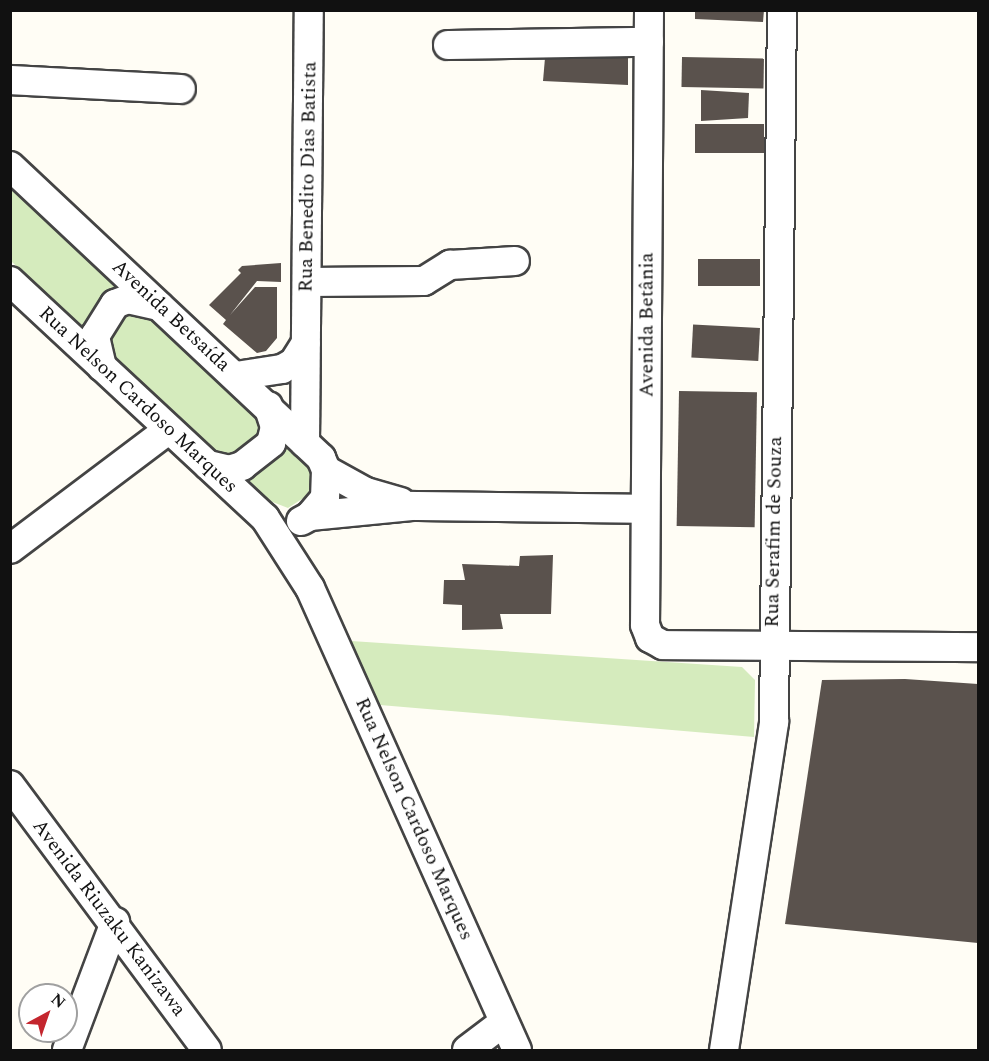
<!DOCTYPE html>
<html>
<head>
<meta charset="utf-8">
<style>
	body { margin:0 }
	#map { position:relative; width:989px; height:1061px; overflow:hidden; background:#fffdf5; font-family:Spectral,serif }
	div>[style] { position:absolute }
	.green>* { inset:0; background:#d5ebbd }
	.building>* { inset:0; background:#5a524d; transform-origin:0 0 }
	.roads { filter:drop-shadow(2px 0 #444) drop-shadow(-2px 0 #444) drop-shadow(0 2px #444) drop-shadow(0 -2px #444) }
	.minor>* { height:28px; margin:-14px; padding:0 14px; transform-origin:14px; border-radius:14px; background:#fff }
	span { translate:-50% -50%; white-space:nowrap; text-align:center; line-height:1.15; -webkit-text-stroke:6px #fff; paint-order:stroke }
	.street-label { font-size:20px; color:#111 }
	.frame { position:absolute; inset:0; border:12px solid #111; pointer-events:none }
	.north { position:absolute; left:18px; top:983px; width:60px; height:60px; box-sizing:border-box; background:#fff; border:2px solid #a0a0a0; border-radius:50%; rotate:40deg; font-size:16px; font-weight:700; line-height:24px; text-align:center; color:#111 }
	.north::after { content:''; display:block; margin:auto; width:21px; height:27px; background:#c4262e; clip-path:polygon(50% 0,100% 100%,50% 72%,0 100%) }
</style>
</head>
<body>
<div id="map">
	<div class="green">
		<i style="clip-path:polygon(10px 179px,160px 327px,310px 466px,316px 481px,305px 497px,288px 508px,270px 501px,236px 474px,11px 261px)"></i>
		<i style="clip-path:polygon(351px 641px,742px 667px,755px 680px,754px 737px,380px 705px)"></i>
	</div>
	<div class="building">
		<i style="clip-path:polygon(695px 10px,764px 10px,763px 22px,695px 19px)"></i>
		<i style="left:682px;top:57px;width:82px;height:30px;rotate:1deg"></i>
		<i style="clip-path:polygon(545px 58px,628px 58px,628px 85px,543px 81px)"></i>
		<i style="clip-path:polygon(701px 90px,749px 93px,748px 118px,701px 121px)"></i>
		<i style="left:695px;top:124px;width:69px;height:29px"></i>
		<i style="left:698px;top:259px;width:62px;height:27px"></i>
		<i style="clip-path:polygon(281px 263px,281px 282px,257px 281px,230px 315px,255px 287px,277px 287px,277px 338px,266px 351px,257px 353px,223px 324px,226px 320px,209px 305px,241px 273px,238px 270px,242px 266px)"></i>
		<i style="left:760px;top:328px;width:33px;height:67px;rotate:93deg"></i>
		<i style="left:679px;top:391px;width:78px;height:135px;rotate:1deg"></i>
		<i style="clip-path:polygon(553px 555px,551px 614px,500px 614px,503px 629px,462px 630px,462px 605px,443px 604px,444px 580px,465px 580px,462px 564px,519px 566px,520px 556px)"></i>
		<i style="clip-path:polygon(905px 679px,978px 684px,978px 943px,785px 924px,822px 680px)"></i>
	</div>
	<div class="roads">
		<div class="minor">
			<i style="left:649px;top:10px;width:615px;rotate:90.37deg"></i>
			<i style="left:645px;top:625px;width:14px;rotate:69deg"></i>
			<i style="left:650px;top:638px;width:15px;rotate:28deg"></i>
			<i style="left:663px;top:645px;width:315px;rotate:0.4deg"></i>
			<i style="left:448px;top:45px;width:201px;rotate:-0.9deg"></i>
			<i style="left:10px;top:80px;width:171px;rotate:3deg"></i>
			<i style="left:10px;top:166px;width:427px;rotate:43.2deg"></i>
			<i style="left:321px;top:458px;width:13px;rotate:67deg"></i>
			<i style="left:326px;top:470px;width:28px;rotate:92deg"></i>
			<i style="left:325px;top:498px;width:23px;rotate:130deg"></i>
			<i style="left:10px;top:281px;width:348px;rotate:42.9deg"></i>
			<i style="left:265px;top:518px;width:83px;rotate:57.3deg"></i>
			<i style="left:310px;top:588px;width:506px;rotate:65.87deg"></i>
			<i style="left:307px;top:282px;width:117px;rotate:-0.5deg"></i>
			<i style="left:424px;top:281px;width:31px;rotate:-32deg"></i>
			<i style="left:450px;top:265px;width:65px;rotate:-3.5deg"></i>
			<i style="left:102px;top:367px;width:32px;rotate:-103deg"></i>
			<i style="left:95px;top:336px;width:38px;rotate:-58deg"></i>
			<i style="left:115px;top:304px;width:14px;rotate:-21deg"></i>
			<i style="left:128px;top:299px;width:32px;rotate:13deg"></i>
			<i style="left:236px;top:376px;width:47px;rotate:-8.7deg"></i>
			<i style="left:282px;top:369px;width:14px;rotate:-30deg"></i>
			<i style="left:294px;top:362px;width:22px;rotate:-58deg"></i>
			<i style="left:305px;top:443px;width:433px;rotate:-89.5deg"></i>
			<i style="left:208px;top:465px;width:22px;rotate:13deg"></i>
			<i style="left:229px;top:470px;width:14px;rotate:-17deg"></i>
			<i style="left:242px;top:466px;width:37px;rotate:-38deg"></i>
			<i style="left:271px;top:443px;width:16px;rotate:-76deg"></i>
			<i style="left:275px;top:427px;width:22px;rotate:-108deg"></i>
			<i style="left:326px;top:470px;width:46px;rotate:28.8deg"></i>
			<i style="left:366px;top:492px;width:36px;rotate:16deg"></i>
			<i style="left:301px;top:521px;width:10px;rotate:-29deg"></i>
			<i style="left:310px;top:516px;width:102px;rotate:-5.6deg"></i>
			<i style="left:412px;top:506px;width:233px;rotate:0.7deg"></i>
			<i style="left:10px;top:549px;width:199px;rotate:-37deg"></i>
			<i style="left:10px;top:785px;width:330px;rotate:53.4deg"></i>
			<i style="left:67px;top:1050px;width:137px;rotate:-69.4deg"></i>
			<i style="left:467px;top:1050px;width:46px;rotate:-37.1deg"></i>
			<i style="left:724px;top:1050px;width:332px;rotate:-81.3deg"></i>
			<i style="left:774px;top:722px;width:712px;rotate:-89.36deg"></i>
		</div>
	</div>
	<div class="street-label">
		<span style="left:308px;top:177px;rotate:-89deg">Rua Benedito Dias Batista</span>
		<span style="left:171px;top:316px;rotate:43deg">Avenida Betsaída</span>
		<span style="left:647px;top:325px;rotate:-90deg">Avenida Betânia</span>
		<span style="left:138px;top:400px;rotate:43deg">Rua Nelson Cardoso Marques</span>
		<span style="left:774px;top:532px;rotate:-89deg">Rua Serafim de Souza</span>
		<span style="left:414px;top:819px;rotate:66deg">Rua Nelson Cardoso Marques</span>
		<span style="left:109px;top:918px;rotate:53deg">Avenida Riuzaku Kanizawa</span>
	</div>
	<div class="frame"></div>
	<div class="north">N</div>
</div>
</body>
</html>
